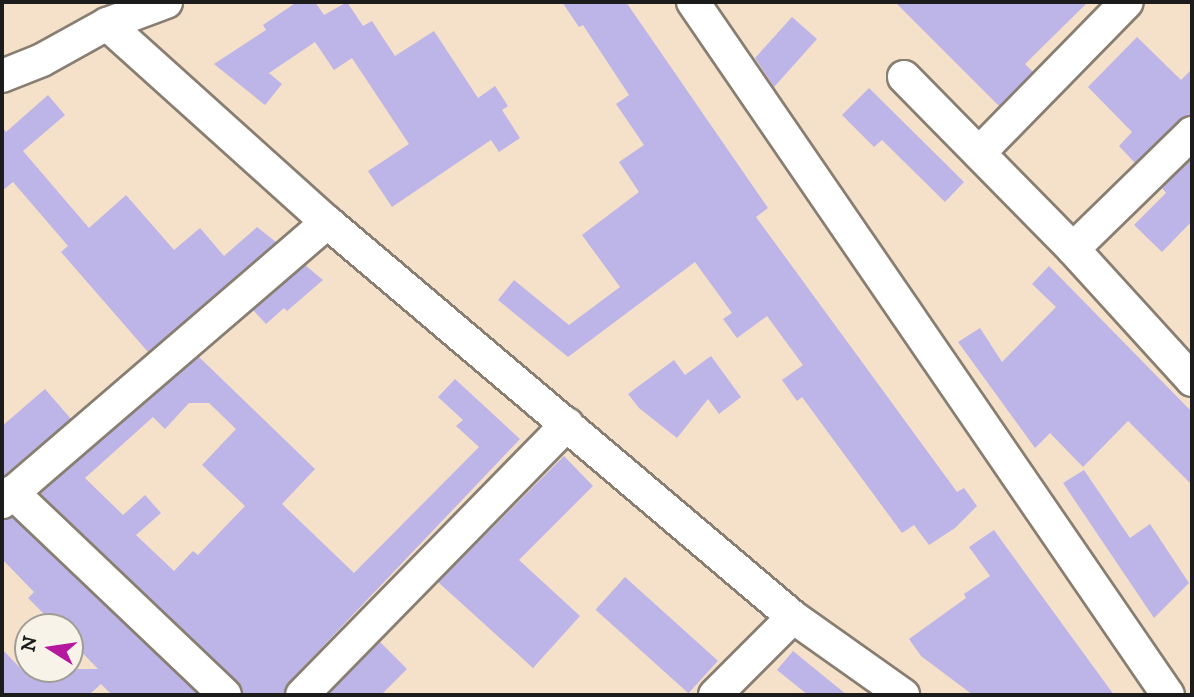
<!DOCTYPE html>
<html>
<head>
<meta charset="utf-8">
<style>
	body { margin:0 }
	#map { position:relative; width:1194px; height:697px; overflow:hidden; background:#f5e1c9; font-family:"IM FELL DW Pica",serif }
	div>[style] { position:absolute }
	.building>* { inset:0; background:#bdb4e8; transform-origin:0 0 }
	.roads { filter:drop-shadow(2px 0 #887e72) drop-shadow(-2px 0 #887e72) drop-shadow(0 2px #887e72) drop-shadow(0 -2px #887e72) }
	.minor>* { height:32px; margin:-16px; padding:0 16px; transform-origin:16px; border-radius:16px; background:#fff }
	span { translate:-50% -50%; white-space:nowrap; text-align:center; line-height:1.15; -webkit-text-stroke:7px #f7f3e8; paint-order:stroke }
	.frame { position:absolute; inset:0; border:4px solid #1c1c1c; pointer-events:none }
	.north { position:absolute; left:14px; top:613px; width:70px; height:70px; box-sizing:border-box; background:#f7f3e8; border:2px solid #9f9d96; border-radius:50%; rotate:282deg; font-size:19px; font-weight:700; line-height:28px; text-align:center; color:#1c1c1c }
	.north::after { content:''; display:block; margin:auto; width:24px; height:32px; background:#b5179e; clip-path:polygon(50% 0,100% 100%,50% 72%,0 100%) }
</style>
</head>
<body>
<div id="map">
	<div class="building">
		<i style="clip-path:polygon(297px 2px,315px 2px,324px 15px,347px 2px,363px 26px,372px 21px,395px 56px,434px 31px,478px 98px,495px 86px,508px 106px,502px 110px,520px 138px,499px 152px,491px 140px,392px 207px,368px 171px,409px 144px,352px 58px,334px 70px,315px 42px,269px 73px,282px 84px,265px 105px,214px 64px,266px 30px,263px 25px)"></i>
		<i style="clip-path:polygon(562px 2px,626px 2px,768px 208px,756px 217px,957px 492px,964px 488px,977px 506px,955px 528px,929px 545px,914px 525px,902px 533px,802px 397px,797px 401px,782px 380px,803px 365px,767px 316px,737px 338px,723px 319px,732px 313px,695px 262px,568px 357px,498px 300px,514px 280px,569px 325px,620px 287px,582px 235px,639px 192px,619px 162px,644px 145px,616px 104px,629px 95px,583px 25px,579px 27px)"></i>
		<i style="clip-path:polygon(895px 2px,1088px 2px,1025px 64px,1033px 72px,999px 106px)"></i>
		<i style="clip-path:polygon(792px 17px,817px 39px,774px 87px,755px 58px)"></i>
		<i style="clip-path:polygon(1137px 37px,1181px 80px,1192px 69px,1192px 115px,1179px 120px,1135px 163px,1119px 146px,1132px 132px,1088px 87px)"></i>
		<i style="clip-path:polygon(869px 88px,964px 182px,945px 202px,882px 140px,874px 147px,842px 115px)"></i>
		<i style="clip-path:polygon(48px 95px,65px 115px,23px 151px,89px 228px,126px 195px,174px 250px,200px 228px,224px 256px,257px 227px,276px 242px,148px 352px,61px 252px,68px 246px,13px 182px,2px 191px,2px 127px,6px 132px)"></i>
		<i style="clip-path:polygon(1192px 158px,1192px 221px,1162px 252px,1134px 225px,1166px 193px,1162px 188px)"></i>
		<i style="clip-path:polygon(305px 265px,323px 280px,287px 311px,284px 308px,266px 324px,253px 310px)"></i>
		<i style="clip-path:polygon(1049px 266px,1192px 412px,1192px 485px,1128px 421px,1083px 467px,1050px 433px,1035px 448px,958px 342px,980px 328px,1002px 362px,1056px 307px,1032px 284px)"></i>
		<i style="clip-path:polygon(711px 356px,741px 397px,719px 414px,708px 399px,677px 438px,639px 408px,628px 394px,674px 360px,685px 375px)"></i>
		<i style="clip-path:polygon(evenodd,199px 357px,315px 469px,282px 504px,354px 573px,479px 447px,456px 426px,463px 420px,438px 397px,455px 379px,520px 439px,289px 682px,284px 695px,243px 695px,238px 682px,40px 493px,199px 357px,189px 403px,209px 403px,236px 429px,202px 465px,245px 506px,198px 555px,193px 551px,174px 571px,136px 535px,161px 513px,145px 495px,123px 515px,85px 478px,153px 417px,165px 429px,189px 403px)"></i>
		<i style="clip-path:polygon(45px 389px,71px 419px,2px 477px,2px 426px)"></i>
		<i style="clip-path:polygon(564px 456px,593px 486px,519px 560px,580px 616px,533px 668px,438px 582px)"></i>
		<i style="clip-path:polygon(1084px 470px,1130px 538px,1150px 524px,1189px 583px,1154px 618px,1063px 483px)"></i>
		<i style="clip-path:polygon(12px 517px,199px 695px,112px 695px,101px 684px,89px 695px,2px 695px,2px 649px,21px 669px,98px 669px,70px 640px,70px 627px,57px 627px,28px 598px,34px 592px,2px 559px,2px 520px)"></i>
		<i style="clip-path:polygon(994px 530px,1028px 577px,1114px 695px,973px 695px,921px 656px,909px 639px,966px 598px,964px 594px,990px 576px,969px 547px)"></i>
		<i style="left:625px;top:577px;width:125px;height:44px;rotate:42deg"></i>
		<i style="clip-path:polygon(380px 642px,407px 669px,381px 695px,327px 695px)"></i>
		<i style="clip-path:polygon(793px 651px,847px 695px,808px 695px,777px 670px)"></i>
	</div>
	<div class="roads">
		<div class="minor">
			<i style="left:693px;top:2px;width:840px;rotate:55.57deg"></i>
			<i style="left:107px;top:24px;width:296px;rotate:42deg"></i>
			<i style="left:327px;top:222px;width:611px;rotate:40.29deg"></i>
			<i style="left:793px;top:617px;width:135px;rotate:35.3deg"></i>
			<i style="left:2px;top:76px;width:43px;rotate:-21.8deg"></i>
			<i style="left:42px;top:60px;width:74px;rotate:-29deg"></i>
			<i style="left:107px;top:24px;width:63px;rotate:-20.4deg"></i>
			<i style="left:904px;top:77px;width:241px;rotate:45.5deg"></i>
			<i style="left:1073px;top:249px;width:177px;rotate:47.7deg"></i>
			<i style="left:979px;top:153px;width:211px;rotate:-45.6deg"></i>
			<i style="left:1073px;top:249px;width:166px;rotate:-44.3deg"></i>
			<i style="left:12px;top:492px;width:294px;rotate:43.6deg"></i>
			<i style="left:2px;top:502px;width:429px;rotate:-40.7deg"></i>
			<i style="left:302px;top:695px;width:379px;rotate:-45.6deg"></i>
			<i style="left:715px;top:695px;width:110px;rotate:-45deg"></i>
		</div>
	</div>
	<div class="frame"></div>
	<div class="north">N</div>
</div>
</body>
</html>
